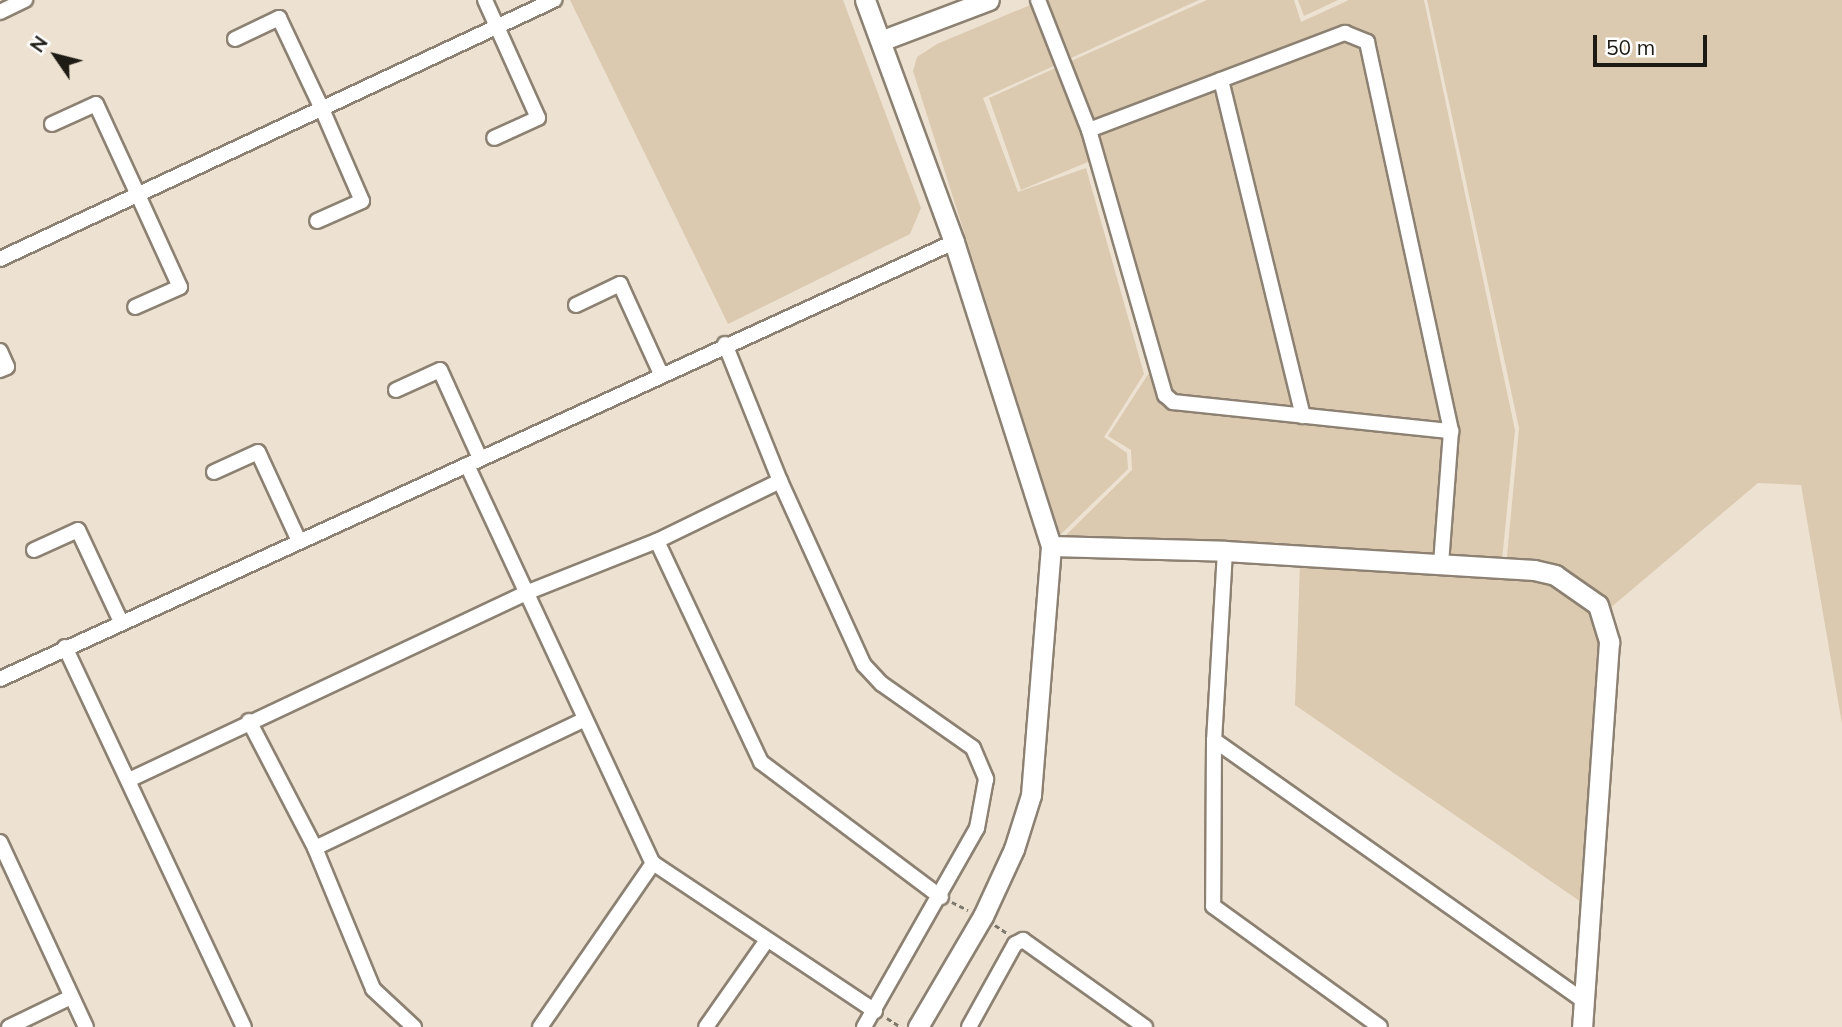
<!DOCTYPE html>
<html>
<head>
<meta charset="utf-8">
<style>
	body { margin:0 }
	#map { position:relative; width:1842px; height:1027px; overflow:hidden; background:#ede2d1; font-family:Mulish,sans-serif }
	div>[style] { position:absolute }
	.green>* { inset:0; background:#dbc9b0 }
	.path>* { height:2.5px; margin-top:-1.25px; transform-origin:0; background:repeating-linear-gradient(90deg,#7e776c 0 5px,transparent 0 8.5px) }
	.roads { filter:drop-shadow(2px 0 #8c8172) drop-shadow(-2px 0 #8c8172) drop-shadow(0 2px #8c8172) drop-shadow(0 -2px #8c8172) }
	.street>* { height:14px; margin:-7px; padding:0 7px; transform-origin:7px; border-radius:7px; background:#fff }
	.secondary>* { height:19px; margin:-9.5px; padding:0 9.5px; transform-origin:9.5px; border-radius:9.5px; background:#fff }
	span { translate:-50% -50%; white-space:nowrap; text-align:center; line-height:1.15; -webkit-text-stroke:5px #fff; paint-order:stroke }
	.north { position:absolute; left:21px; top:21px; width:70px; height:70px; -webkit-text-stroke:5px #fff; paint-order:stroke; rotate:305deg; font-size:19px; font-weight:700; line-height:28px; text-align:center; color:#1e1a14 }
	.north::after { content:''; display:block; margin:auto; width:24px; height:32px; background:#1e1a14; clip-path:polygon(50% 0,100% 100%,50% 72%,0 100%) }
	.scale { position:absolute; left:1593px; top:35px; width:114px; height:32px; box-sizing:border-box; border:4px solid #1e1a14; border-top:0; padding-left:9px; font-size:21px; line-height:24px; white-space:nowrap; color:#1e1a14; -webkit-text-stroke:5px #fff; paint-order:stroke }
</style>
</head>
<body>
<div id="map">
	<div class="green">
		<i style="clip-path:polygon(570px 0,843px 0,921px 208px,910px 234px,728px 324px)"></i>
		<i style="clip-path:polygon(1042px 0,1199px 0,983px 98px,1018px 192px,1086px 168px,1144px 374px,1104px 437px,1127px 453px,1128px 469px,1060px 535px,913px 71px,917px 57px,937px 44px)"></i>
		<i style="clip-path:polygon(1207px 0,1294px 0,1301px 22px,1349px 0,1424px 0,1515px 430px,1502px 560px,1063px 538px,1132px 470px,1131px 450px,1108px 436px,1160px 356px,1102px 156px,1021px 190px,989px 98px)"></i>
		<i style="clip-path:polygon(1298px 0,1338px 0,1304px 16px)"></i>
		<i style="clip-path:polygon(1427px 0,1842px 0,1842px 724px,1801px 485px,1758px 483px,1596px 620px,1601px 642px,1584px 904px,1295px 705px,1300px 564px,1505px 578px,1519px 428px)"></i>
	</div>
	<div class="path">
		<i style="left:952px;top:902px;width:18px;rotate:27deg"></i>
		<i style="left:995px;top:925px;width:14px;rotate:34deg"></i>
		<i style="left:887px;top:1018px;width:17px;rotate:33deg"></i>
	</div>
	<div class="roads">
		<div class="street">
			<i style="left:485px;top:0;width:129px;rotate:65.8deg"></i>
			<i style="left:538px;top:118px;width:48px;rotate:155.6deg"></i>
			<i style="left:1038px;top:0;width:140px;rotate:68.6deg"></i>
			<i style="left:1089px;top:130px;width:276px;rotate:74deg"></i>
			<i style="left:1165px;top:395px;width:11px;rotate:41deg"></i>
			<i style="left:1173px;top:402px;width:280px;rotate:6deg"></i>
			<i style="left:0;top:12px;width:28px;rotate:-26deg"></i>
			<i style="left:235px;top:39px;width:49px;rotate:-25.5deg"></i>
			<i style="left:279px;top:18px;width:101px;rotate:64.7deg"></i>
			<i style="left:322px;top:109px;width:100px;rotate:66.5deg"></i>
			<i style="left:362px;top:201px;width:49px;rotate:156deg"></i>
			<i style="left:1221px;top:80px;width:346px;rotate:76.3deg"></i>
			<i style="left:52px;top:124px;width:48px;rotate:-24.4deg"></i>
			<i style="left:96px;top:104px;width:100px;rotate:65.2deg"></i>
			<i style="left:138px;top:195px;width:101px;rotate:65.5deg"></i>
			<i style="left:180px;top:287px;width:49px;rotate:156deg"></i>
			<i style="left:1089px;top:130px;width:274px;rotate:-20.8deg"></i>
			<i style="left:1345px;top:33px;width:24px;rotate:22deg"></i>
			<i style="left:1367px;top:42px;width:398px;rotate:77.8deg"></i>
			<i style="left:1451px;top:431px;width:133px;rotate:94.3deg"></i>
			<i style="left:0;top:259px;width:612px;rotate:-25.06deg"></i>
			<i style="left:576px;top:305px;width:49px;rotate:-25.5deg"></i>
			<i style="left:620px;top:284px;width:99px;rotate:65.5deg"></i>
			<i style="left:725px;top:344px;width:148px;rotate:68.1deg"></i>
			<i style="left:780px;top:481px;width:202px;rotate:65.5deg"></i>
			<i style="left:864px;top:665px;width:26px;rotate:47deg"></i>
			<i style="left:882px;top:684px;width:111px;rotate:35.1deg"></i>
			<i style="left:973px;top:748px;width:34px;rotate:67deg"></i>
			<i style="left:986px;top:779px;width:50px;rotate:100.4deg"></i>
			<i style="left:977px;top:828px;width:229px;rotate:119.6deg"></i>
			<i style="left:0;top:351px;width:17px;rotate:66deg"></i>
			<i style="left:7px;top:367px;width:8px;rotate:157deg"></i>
			<i style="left:396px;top:390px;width:48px;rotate:-24.4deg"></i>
			<i style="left:440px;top:370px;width:97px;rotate:65.6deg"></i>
			<i style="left:467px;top:465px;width:439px;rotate:65deg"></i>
			<i style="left:653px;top:863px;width:267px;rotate:33.7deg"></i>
			<i style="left:214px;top:472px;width:48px;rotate:-24.4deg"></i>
			<i style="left:258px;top:452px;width:98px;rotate:65.3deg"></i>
			<i style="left:657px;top:541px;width:244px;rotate:64.8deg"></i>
			<i style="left:761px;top:762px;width:225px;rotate:36.9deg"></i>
			<i style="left:34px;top:550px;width:48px;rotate:-24.4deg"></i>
			<i style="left:78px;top:530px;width:102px;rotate:64.9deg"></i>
			<i style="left:1225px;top:551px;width:189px;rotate:93.3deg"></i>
			<i style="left:1214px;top:740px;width:166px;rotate:90.3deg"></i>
			<i style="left:1213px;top:906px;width:206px;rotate:35.9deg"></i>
			<i style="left:65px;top:647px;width:420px;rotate:64.8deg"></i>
			<i style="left:0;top:679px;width:1049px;rotate:-24.61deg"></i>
			<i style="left:249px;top:721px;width:143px;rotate:62.5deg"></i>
			<i style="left:315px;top:848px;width:152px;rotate:67.6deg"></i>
			<i style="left:373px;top:989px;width:56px;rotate:42.8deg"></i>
			<i style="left:1214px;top:740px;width:455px;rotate:35.2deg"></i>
			<i style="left:131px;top:779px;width:437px;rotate:-25.2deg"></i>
			<i style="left:526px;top:593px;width:141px;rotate:-21.7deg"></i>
			<i style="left:657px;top:541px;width:137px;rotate:-26deg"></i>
			<i style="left:0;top:842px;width:204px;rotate:65.1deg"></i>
			<i style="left:315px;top:848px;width:299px;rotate:-25.5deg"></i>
			<i style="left:9px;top:1027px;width:69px;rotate:-25.8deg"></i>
			<i style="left:540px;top:1027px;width:199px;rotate:-55.4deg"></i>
			<i style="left:706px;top:1027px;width:106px;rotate:-55deg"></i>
			<i style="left:969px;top:1027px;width:95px;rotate:-61deg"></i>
			<i style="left:1015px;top:944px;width:9px;rotate:-27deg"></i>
			<i style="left:1023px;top:940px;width:150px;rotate:35.5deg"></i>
		</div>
		<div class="secondary">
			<i style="left:865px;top:0;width:258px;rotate:69.8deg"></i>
			<i style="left:954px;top:242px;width:319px;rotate:72.3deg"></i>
			<i style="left:1051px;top:546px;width:250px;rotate:94.6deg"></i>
			<i style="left:1031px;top:795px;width:57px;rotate:107.5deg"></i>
			<i style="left:1014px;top:849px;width:74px;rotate:114.8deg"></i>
			<i style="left:983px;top:916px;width:129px;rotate:120.4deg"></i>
			<i style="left:883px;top:40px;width:113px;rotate:-20.7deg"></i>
			<i style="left:1051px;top:546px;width:174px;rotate:1.6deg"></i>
			<i style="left:1225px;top:551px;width:310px;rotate:3.5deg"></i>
			<i style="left:1534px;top:570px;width:22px;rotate:13deg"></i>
			<i style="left:1555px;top:575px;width:52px;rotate:34.9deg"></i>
			<i style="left:1598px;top:605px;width:39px;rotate:73deg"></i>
			<i style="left:1609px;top:642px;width:386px;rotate:94deg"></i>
		</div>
	</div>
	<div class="north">N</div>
	<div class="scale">50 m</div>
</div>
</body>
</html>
